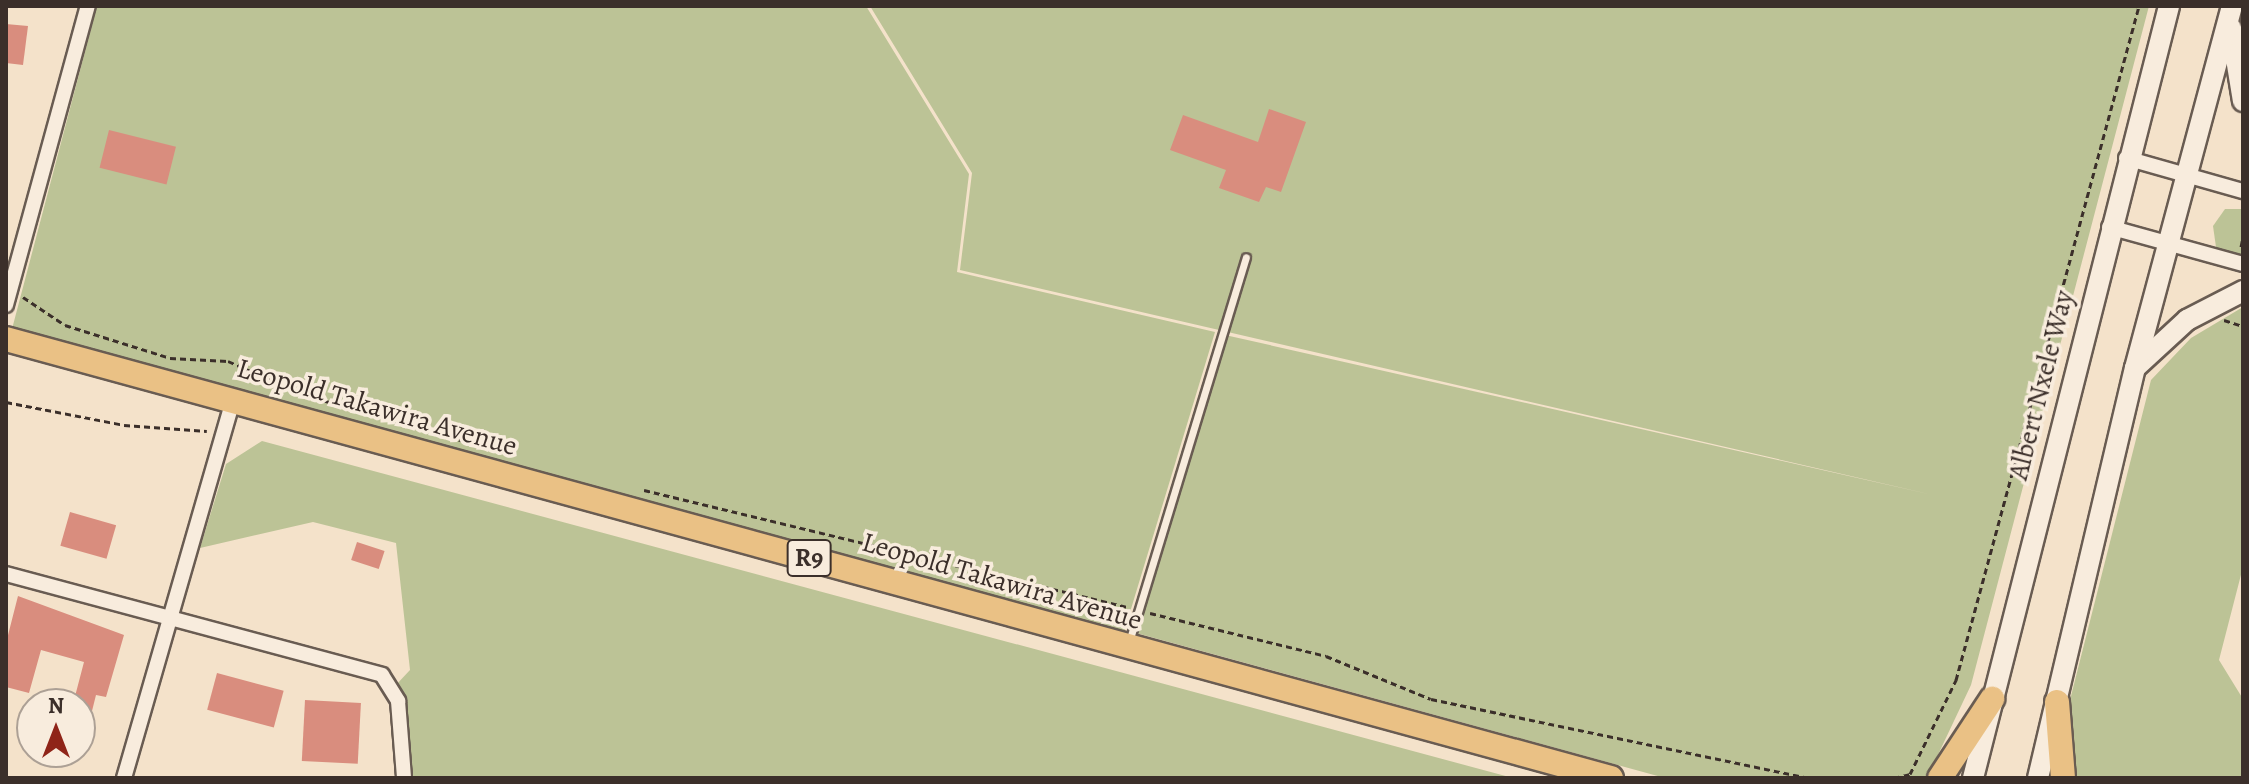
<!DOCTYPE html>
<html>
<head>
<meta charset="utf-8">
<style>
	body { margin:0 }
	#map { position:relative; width:2249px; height:784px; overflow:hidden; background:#f4e2ca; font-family:Alegreya,serif }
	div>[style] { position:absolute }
	.green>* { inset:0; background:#bcc396 }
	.building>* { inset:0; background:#d98d7e; transform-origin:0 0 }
	.path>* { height:3px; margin-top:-1.5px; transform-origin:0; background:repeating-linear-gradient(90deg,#3b2f2a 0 6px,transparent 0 10px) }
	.roads { filter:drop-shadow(2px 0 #695c52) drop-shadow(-2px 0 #695c52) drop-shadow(0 2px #695c52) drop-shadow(0 -2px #695c52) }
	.service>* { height:7px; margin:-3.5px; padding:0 3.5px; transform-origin:3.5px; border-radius:3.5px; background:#f8ecdd }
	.minor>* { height:14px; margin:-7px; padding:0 7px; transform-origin:7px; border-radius:7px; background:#f8ecdd }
	.secondary>* { height:20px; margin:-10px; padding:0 10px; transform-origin:10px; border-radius:10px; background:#f8ecdd }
	.trunk>* { height:24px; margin:-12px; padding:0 12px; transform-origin:12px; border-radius:12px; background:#eac185 }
	span { translate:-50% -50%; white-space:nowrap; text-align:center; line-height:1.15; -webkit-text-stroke:7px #f8ecdd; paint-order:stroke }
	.shield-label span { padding:2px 6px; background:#f8ecdd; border:2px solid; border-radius:6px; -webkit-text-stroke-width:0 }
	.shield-label { font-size:26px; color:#3b2f2a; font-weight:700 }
	.street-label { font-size:28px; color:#3b2f2a }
	.frame { position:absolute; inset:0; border:8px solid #3b2f2a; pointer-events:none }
	.north { position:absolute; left:16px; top:688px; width:80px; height:80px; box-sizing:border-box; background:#f8ecdd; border:2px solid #aca095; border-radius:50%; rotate:0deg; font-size:22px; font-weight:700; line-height:32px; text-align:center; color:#3b2f2a }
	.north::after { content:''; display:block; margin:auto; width:28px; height:36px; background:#8f2418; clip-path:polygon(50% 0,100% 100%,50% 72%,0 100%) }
</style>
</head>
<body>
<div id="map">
	<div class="green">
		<i style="clip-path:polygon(97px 6px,866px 6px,969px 174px,957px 272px,1215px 332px,1124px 632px,12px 329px)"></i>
		<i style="clip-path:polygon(870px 6px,2149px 6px,1971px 685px,1927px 778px,1665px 778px,1136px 633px,1225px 335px,1933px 495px,960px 270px,972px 173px)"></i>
		<i style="clip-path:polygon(2225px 209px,2243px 209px,2243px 258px,2216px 247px,2213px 226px)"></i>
		<i style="clip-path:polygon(2243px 307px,2243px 567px,2219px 660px,2243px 699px,2243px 778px,2075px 778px,2070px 700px,2151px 380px,2191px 338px)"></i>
		<i style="clip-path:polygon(262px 441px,1513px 778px,407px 778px,395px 686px,410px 670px,396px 543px,313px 522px,200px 548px,226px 464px)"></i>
	</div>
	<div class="building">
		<i style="clip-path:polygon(6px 24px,28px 26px,23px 65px,6px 63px)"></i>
		<i style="clip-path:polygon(1269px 109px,1306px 122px,1281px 192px,1266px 187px,1259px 202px,1219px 188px,1226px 170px,1170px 150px,1183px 115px,1258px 142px)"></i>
		<i style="left:109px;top:130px;width:69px;height:39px;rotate:14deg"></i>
		<i style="left:70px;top:512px;width:48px;height:35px;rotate:16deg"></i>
		<i style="left:357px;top:542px;width:29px;height:19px;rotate:18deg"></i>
		<i style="clip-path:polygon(18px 596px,124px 635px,106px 697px,96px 695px,92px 711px,73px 704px,84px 662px,41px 650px,29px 693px,6px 687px,6px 643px)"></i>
		<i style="left:217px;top:673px;width:69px;height:38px;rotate:15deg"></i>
		<i style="left:305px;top:700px;width:56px;height:61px;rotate:3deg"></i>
	</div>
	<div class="path">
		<i style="left:2241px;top:247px;width:10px;rotate:-79deg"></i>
		<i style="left:23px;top:297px;width:50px;rotate:33.7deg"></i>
		<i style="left:65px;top:325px;width:110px;rotate:17.4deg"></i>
		<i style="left:170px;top:358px;width:58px;rotate:3deg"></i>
		<i style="left:228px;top:361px;width:84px;rotate:23.8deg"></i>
		<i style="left:305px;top:395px;width:173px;rotate:16.1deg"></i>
		<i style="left:2224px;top:320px;width:20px;rotate:18deg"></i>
		<i style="left:6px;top:402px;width:120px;rotate:11deg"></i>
		<i style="left:124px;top:425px;width:83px;rotate:4.1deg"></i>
		<i style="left:644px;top:490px;width:497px;rotate:13.6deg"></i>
		<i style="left:1150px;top:613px;width:181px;rotate:13.7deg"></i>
		<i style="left:1326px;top:656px;width:113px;rotate:22.3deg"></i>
		<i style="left:1431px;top:699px;width:386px;rotate:11.8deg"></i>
		<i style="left:1894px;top:778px;width:16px;rotate:-14deg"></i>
		<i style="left:1910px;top:774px;width:105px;rotate:-63.9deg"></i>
		<i style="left:1956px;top:680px;width:698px;rotate:-74.81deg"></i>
	</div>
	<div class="roads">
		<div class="service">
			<i style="left:1129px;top:642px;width:402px;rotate:-73.1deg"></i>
		</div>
		<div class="minor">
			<i style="left:2126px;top:158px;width:122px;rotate:15.8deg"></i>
			<i style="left:2109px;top:227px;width:139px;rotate:15.4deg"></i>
			<i style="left:6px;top:305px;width:310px;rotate:-74.7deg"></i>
			<i style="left:6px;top:574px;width:389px;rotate:15deg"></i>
			<i style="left:382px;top:675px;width:31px;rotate:58deg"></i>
			<i style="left:398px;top:701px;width:77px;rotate:85.5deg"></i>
			<i style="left:124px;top:778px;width:396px;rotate:-73.9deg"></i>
		</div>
		<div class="secondary">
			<i style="left:2231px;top:28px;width:74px;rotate:80.7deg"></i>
			<i style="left:2135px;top:368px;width:71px;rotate:-42.7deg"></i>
			<i style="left:2187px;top:320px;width:63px;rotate:-27.4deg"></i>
			<i style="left:1973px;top:778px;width:796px;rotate:-75.75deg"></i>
			<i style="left:2038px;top:778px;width:421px;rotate:-76.7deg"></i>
			<i style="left:2135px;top:368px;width:375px;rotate:-75deg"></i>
		</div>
		<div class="trunk">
			<i style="left:6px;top:339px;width:1664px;rotate:15.3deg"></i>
			<i style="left:2057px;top:702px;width:76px;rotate:85.5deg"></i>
			<i style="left:1940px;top:778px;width:95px;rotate:-56.6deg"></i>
		</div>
	</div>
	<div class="shield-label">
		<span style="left:809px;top:558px">R9</span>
	</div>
	<div class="street-label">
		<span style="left:2041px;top:385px;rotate:-76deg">Albert Nxele Way</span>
		<span style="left:377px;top:407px;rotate:16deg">Leopold Takawira Avenue</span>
		<span style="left:1002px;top:581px;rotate:16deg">Leopold Takawira Avenue</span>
	</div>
	<div class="frame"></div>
	<div class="north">N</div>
</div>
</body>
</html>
